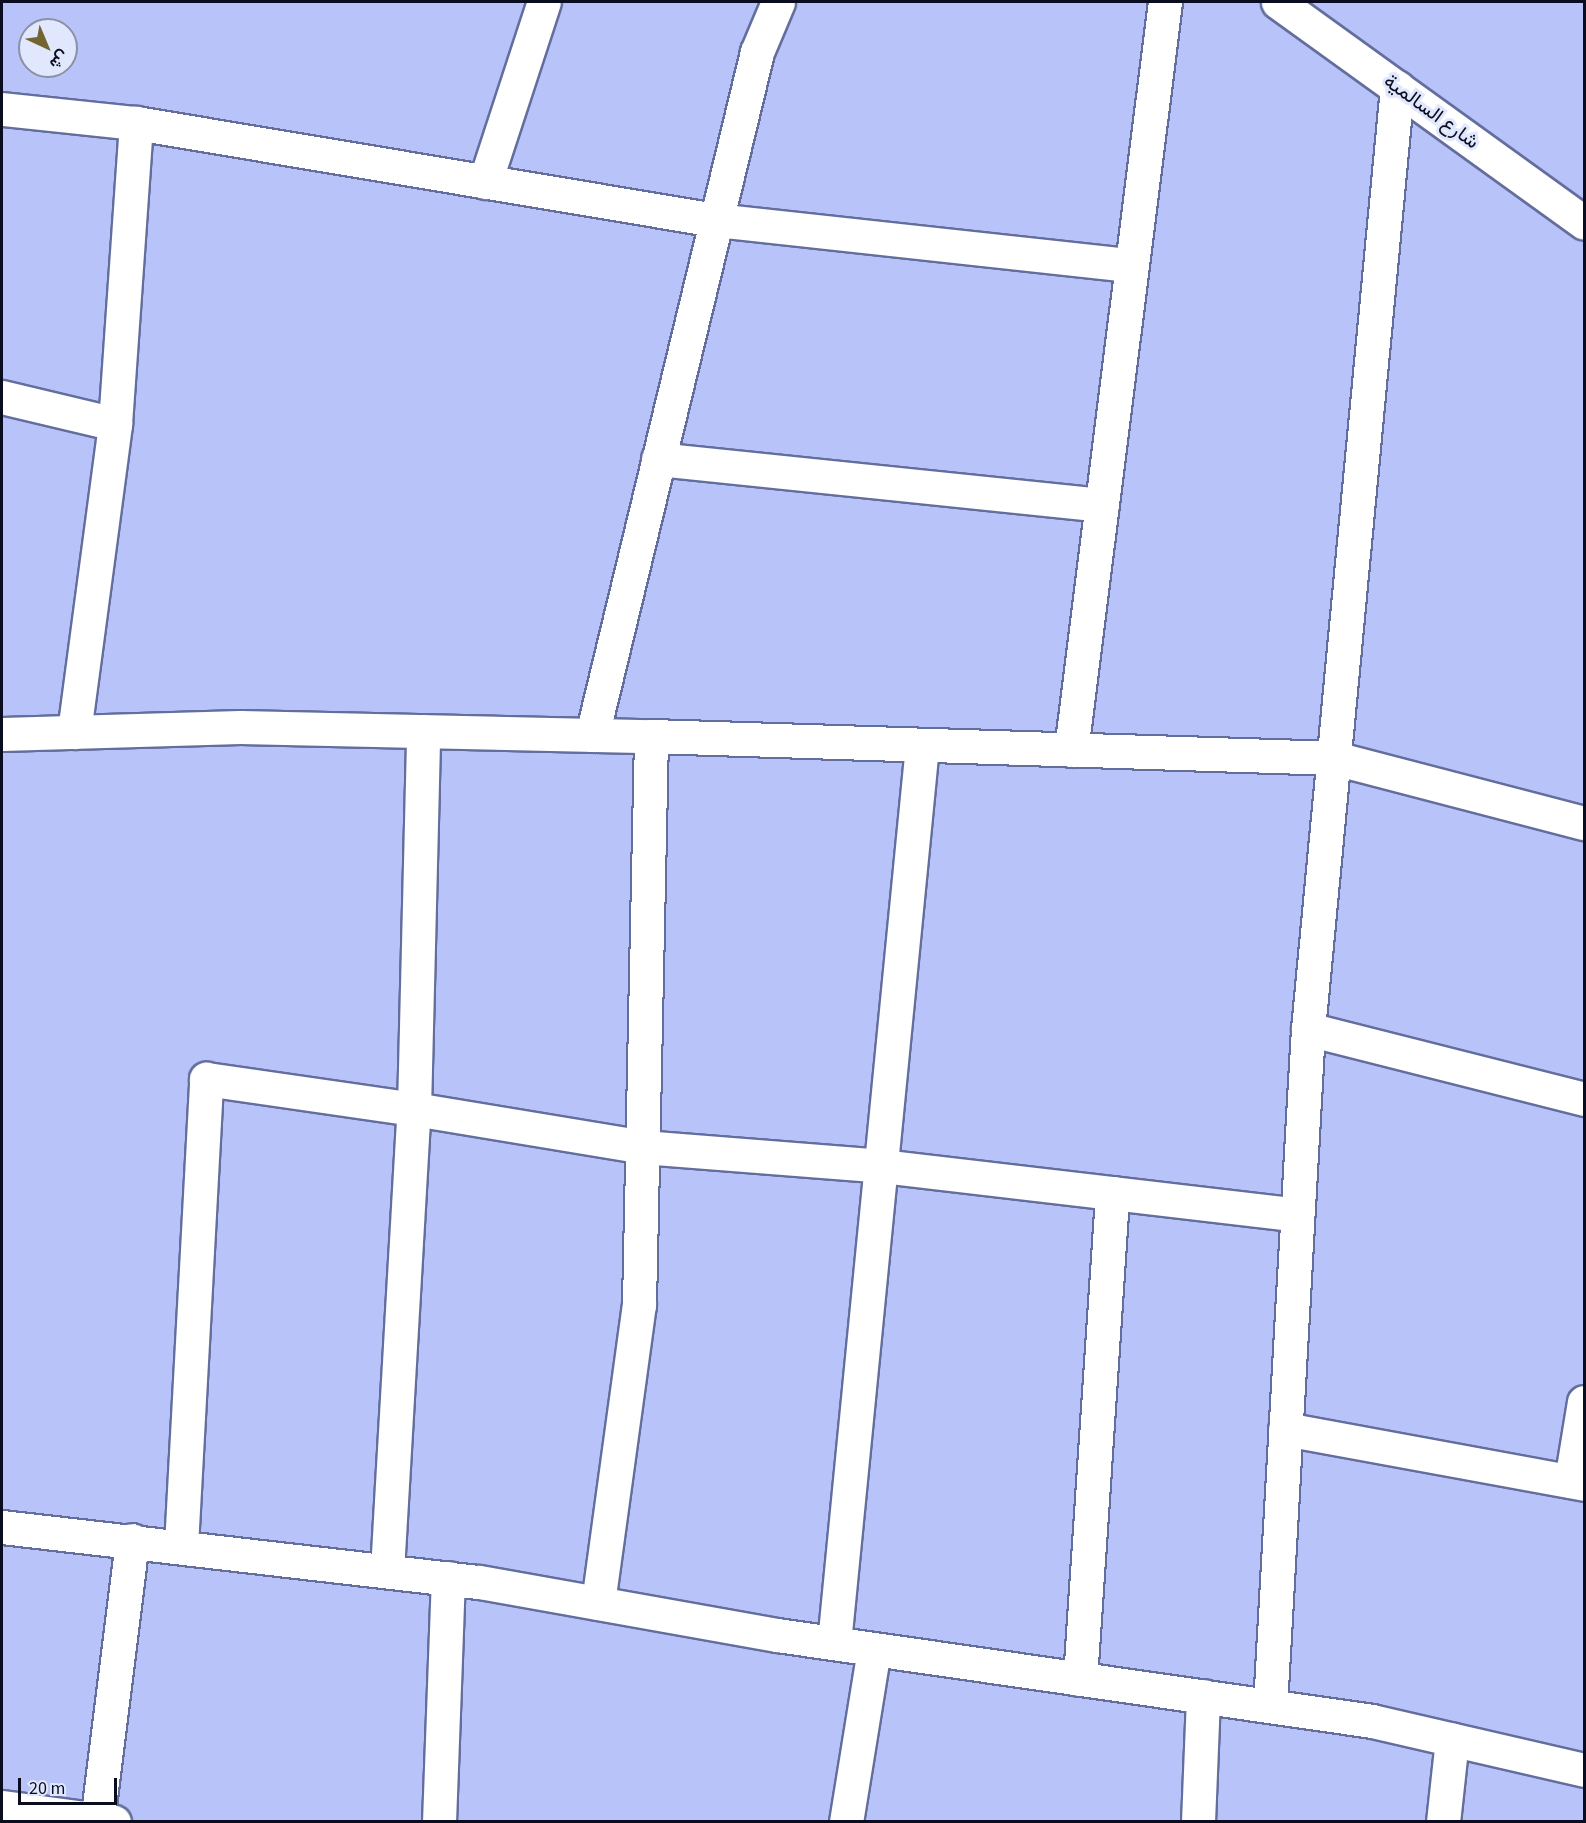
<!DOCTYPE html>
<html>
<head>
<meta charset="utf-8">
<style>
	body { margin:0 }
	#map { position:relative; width:1586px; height:1823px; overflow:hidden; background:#b8c4f9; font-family:"Source Sans 3",Vazirmatn,sans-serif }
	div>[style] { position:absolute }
	.roads { filter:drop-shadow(2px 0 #636e9d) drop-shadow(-2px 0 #636e9d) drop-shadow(0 2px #636e9d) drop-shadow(0 -2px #636e9d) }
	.minor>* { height:33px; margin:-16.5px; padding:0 16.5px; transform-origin:16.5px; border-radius:16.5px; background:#fff }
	span { translate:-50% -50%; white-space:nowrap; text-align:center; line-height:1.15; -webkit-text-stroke:6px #e1e7fd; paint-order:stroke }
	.street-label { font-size:20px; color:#0a0d1f }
	.frame { position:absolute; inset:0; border:3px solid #0a0d1f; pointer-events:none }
	.north { position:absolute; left:18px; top:18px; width:60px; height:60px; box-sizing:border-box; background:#e1e7fd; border:2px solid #8b90a4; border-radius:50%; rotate:136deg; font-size:16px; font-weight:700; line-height:24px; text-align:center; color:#0a0d1f }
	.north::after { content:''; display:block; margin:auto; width:21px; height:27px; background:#736532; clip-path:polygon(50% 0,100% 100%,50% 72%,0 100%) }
	.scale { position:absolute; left:18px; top:1778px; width:99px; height:27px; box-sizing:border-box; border:3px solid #0a0d1f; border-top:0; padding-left:8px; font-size:18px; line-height:21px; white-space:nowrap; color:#0a0d1f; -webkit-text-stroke:4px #e1e7fd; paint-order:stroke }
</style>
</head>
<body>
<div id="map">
	<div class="roads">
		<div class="minor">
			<i style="left:1278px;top:2px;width:377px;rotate:35.8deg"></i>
			<i style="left:2px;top:109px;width:135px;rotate:6deg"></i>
			<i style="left:136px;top:123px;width:587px;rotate:9.51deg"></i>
			<i style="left:715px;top:220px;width:419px;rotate:6.2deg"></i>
			<i style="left:485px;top:182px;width:189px;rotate:-71.9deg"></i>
			<i style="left:2px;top:397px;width:116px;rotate:13.4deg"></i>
			<i style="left:658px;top:459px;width:446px;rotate:5.9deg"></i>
			<i style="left:74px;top:732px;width:311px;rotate:-82.4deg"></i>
			<i style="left:115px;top:424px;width:302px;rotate:-86deg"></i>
			<i style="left:2px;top:734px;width:238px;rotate:-1.7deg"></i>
			<i style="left:240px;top:727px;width:411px;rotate:1.3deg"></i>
			<i style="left:651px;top:736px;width:683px;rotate:1.84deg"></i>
			<i style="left:1334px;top:758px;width:258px;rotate:14.6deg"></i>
			<i style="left:592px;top:735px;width:703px;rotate:-76.42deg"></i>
			<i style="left:757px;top:52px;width:54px;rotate:-67.2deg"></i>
			<i style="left:1071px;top:750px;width:754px;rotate:-82.84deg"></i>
			<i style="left:1308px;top:1029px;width:285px;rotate:14.2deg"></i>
			<i style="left:1285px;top:1429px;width:304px;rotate:10.4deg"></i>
			<i style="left:1571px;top:1481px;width:80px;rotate:-80.7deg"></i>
			<i style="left:2px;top:1527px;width:480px;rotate:6.6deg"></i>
			<i style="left:479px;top:1582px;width:303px;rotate:10.1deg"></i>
			<i style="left:777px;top:1635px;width:601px;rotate:8.22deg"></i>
			<i style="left:1372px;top:1721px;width:218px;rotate:13deg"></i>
			<i style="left:181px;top:1546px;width:468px;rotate:-86.9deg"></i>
			<i style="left:206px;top:1079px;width:210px;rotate:8.2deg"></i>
			<i style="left:414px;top:1109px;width:232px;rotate:9.4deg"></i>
			<i style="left:643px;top:1147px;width:240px;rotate:4.5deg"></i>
			<i style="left:882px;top:1166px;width:418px;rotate:6.7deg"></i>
			<i style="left:387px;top:1571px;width:463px;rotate:-86.7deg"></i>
			<i style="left:414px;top:1109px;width:378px;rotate:-88.6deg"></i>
			<i style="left:598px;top:1603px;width:301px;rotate:-82.2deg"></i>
			<i style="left:639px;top:1305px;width:569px;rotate:-88.79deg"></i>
			<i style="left:834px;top:1643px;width:902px;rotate:-84.4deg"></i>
			<i style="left:1080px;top:1679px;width:487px;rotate:-86.2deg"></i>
			<i style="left:1270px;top:1706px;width:678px;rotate:-86.79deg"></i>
			<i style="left:1308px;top:1029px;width:946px;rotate:-84.6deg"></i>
			<i style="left:2px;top:1807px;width:113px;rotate:7.6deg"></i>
			<i style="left:97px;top:1822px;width:284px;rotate:-82.9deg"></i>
			<i style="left:439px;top:1822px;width:244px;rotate:-87.9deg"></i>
			<i style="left:846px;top:1822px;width:174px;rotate:-80.8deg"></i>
			<i style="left:1198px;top:1822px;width:126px;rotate:-87.7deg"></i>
			<i style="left:1443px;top:1822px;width:83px;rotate:-83.8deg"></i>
		</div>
	</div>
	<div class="street-label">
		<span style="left:1431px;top:112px;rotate:36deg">شارع السالمية</span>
	</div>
	<div class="frame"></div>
	<div class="north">ش</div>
	<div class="scale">20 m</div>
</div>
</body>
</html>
